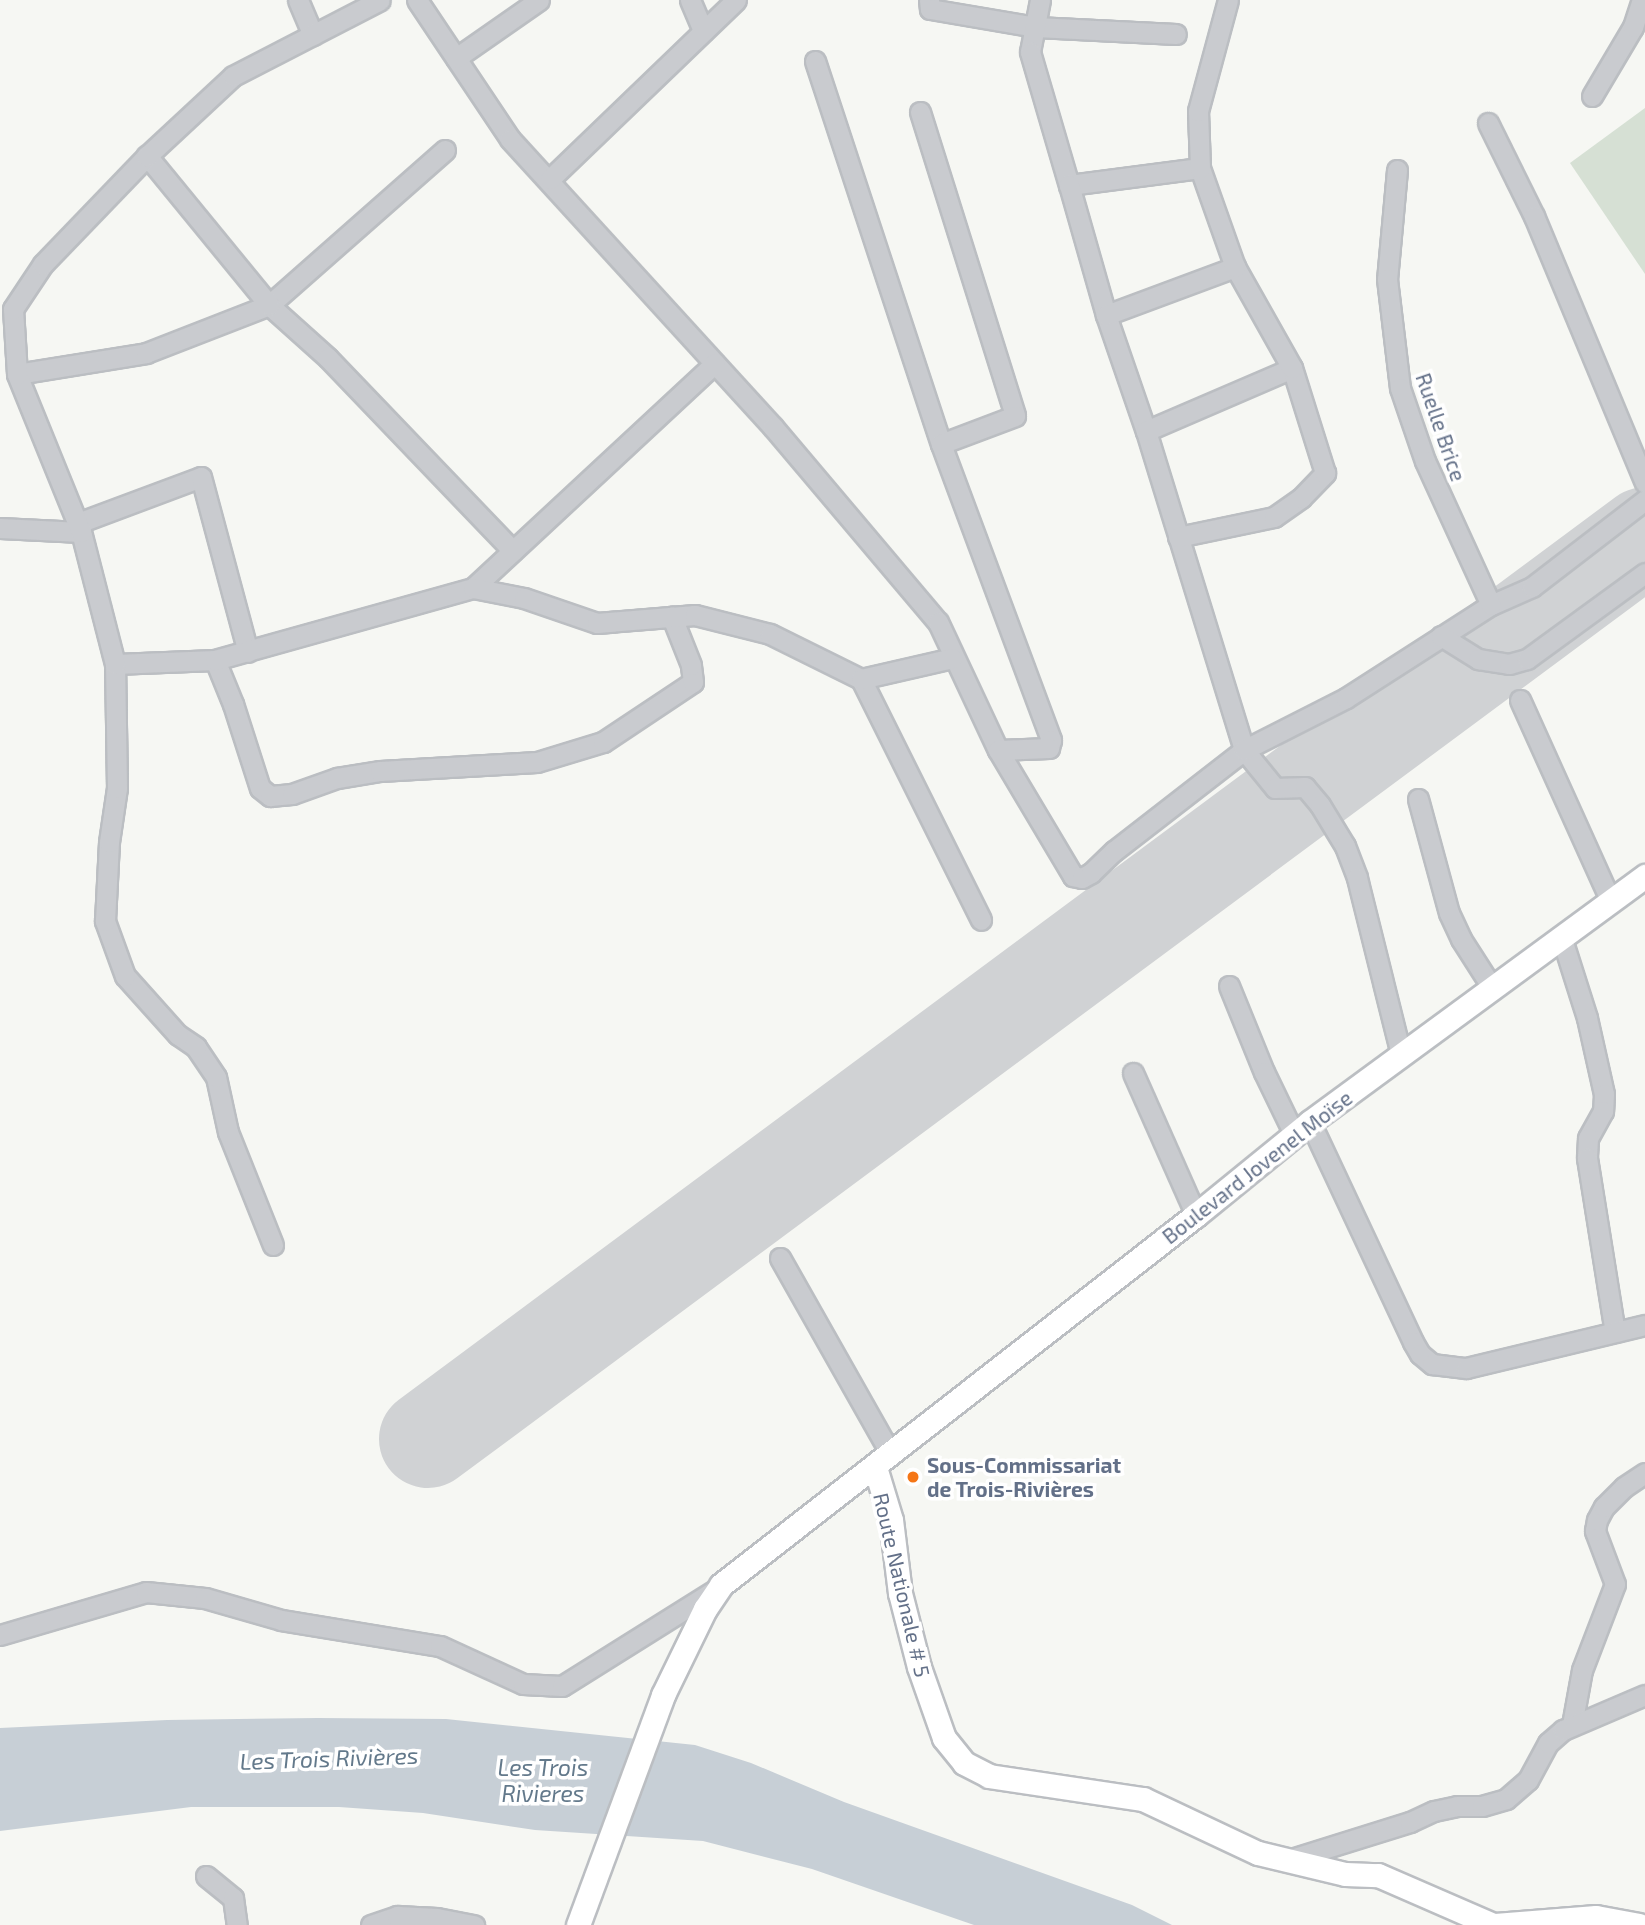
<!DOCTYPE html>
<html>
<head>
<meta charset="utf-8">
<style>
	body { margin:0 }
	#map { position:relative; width:1645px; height:1925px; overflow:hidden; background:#f6f7f3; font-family:"Exo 2",sans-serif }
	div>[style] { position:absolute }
	.green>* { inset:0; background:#d6e0d4 }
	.water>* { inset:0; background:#c7cfd6 }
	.runway>* { height:98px; margin:-49px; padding:0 49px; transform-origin:49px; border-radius:49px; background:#d0d2d4 }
	.roads { filter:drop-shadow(2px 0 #bbbec2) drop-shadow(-2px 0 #bbbec2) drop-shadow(0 2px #bbbec2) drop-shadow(0 -2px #bbbec2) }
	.minor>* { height:19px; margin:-9.5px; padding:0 9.5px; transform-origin:9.5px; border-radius:9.5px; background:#c9cbcf }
	.major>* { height:23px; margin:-11.5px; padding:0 11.5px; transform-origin:11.5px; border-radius:11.5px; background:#fff }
	.dots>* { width:19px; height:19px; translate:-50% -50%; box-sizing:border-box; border:4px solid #fff; border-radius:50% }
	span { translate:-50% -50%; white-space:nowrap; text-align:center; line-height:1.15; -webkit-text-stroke:7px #fff; paint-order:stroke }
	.street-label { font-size:21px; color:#637088 }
	.poi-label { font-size:21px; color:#637088; font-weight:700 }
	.left { translate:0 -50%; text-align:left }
	.water-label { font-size:23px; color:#63798b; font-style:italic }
</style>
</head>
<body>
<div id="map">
	<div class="green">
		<i style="clip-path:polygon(1645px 108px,1645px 274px,1570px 163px)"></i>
	</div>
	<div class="water">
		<i style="clip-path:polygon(318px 1718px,446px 1719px,695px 1745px,751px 1763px,844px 1802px,1132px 1905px,1172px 1925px,974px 1925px,812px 1869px,703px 1841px,535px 1830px,423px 1813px,339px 1807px,191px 1807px,0 1831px,0 1728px,167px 1720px)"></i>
	</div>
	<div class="runway">
		<i style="left:428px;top:1439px;width:1515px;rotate:-36.57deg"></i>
	</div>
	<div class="roads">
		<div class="minor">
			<i style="left:298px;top:0;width:38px;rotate:67deg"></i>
			<i style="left:417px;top:0;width:167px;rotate:56.2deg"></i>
			<i style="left:510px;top:139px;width:390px;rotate:47.6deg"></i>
			<i style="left:773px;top:427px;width:255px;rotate:49.8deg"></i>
			<i style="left:938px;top:622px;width:141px;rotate:64.9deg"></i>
			<i style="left:998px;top:750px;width:147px;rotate:59.2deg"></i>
			<i style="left:1073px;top:876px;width:9px;rotate:13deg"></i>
			<i style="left:1082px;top:878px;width:10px;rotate:-29deg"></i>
			<i style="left:1091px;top:873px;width:32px;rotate:-44deg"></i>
			<i style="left:1114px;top:851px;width:165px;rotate:-37.8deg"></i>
			<i style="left:1244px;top:750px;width:49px;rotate:50.8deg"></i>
			<i style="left:1275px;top:788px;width:30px;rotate:-2deg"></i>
			<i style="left:1305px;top:787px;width:23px;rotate:50deg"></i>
			<i style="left:1320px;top:805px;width:48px;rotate:58.6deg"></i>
			<i style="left:1345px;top:846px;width:34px;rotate:69deg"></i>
			<i style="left:1357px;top:878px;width:182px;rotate:76deg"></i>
			<i style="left:690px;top:0;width:34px;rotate:67deg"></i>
			<i style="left:929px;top:0;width:9px;rotate:84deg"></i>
			<i style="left:930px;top:9px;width:108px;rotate:9.6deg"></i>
			<i style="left:1036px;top:27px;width:140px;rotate:2.9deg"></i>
			<i style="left:1040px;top:0;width:53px;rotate:100.9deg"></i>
			<i style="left:1030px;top:52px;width:139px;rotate:73.7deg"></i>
			<i style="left:456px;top:58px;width:101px;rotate:-34.9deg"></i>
			<i style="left:815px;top:61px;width:403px;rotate:71.8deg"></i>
			<i style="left:941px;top:444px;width:316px;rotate:69.6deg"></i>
			<i style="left:1051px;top:740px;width:8px;rotate:104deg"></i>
			<i style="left:1049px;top:748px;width:51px;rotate:177.8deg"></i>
			<i style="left:1592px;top:96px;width:80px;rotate:-59.3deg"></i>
			<i style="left:1633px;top:27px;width:28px;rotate:-72deg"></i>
			<i style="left:920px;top:112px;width:318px;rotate:72.6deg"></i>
			<i style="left:1015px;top:416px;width:79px;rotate:159.3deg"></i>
			<i style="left:1488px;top:123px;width:104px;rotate:63.7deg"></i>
			<i style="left:1534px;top:216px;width:289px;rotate:67.4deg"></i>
			<i style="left:445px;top:150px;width:235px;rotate:138.6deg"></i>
			<i style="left:269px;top:305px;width:79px;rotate:41.9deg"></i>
			<i style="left:328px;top:358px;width:267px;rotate:46.2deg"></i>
			<i style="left:1200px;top:168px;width:132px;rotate:172.6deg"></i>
			<i style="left:1069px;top:185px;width:135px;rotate:74.1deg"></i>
			<i style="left:1106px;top:315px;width:123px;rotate:71deg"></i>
			<i style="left:1146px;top:431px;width:334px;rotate:72.9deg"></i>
			<i style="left:1244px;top:750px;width:114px;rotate:-27deg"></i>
			<i style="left:1346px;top:698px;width:172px;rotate:-32.7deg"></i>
			<i style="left:1491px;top:605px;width:45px;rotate:-23.7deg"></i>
			<i style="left:1532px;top:587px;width:143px;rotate:-37.6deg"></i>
			<i style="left:1397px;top:170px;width:109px;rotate:95.2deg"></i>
			<i style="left:1387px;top:279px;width:110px;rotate:83.2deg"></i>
			<i style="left:1400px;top:388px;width:77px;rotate:71.1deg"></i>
			<i style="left:1425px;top:461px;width:158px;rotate:65.4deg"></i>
			<i style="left:550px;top:179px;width:258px;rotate:-43.9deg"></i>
			<i style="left:1106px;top:315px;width:138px;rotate:-20.4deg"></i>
			<i style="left:17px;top:374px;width:131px;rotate:-9.2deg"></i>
			<i style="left:146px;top:353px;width:132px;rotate:-21.3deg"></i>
			<i style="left:269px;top:305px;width:193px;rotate:-129.3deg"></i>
			<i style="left:1146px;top:431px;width:159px;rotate:-23.3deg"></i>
			<i style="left:78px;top:523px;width:131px;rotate:-20.5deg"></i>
			<i style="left:201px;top:477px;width:181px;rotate:75deg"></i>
			<i style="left:0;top:528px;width:81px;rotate:2.8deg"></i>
			<i style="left:1178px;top:537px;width:98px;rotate:-11.8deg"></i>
			<i style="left:1274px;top:517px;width:33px;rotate:-35deg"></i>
			<i style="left:1301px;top:498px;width:35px;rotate:-46deg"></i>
			<i style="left:1325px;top:473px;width:110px;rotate:-107.4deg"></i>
			<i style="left:1292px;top:368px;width:116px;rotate:-119.4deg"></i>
			<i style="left:1235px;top:267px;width:105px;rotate:-109.5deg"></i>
			<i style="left:1200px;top:168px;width:57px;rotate:-92deg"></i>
			<i style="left:1198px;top:111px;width:115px;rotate:-74.9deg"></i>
			<i style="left:473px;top:588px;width:330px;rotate:-42.9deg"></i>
			<i style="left:1441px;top:636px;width:44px;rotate:31.9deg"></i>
			<i style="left:1478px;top:659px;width:31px;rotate:9deg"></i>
			<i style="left:1509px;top:664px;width:19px;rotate:-16deg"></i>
			<i style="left:1527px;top:659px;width:146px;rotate:-36.1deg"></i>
			<i style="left:215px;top:660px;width:48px;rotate:67.8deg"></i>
			<i style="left:233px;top:704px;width:88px;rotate:72.2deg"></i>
			<i style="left:260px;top:788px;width:13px;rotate:39deg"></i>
			<i style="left:270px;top:796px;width:22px;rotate:-5deg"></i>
			<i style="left:292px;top:794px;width:48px;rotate:-19.6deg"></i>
			<i style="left:337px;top:778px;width:44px;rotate:-9.2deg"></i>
			<i style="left:380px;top:771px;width:157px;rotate:-3.3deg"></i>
			<i style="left:537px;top:762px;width:69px;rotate:-16.9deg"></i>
			<i style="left:603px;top:742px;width:108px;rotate:-33.7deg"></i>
			<i style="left:693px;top:682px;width:17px;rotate:-97deg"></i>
			<i style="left:691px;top:665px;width:52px;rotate:-111.6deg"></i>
			<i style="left:115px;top:664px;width:100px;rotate:-2.3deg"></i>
			<i style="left:215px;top:660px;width:268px;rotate:-15.6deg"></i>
			<i style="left:473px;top:588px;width:52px;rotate:11.1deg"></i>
			<i style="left:524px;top:598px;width:77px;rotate:18.9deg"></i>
			<i style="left:597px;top:623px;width:98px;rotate:-4.7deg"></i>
			<i style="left:695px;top:615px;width:77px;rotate:14.2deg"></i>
			<i style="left:770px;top:634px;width:102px;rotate:26.3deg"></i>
			<i style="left:861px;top:679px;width:269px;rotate:63.5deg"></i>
			<i style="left:861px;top:679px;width:94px;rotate:-12.9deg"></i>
			<i style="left:1520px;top:700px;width:222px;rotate:65.7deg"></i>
			<i style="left:1418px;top:799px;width:118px;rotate:74.8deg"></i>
			<i style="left:1449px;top:913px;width:29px;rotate:65deg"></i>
			<i style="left:1461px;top:939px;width:59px;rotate:57.4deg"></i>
			<i style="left:1562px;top:939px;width:83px;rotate:72.4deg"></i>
			<i style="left:1587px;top:1018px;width:78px;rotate:77.4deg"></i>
			<i style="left:1604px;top:1094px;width:17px;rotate:93deg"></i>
			<i style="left:1603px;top:1111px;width:31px;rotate:119deg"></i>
			<i style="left:1588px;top:1138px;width:20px;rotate:93deg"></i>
			<i style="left:1587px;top:1158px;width:176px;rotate:80.9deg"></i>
			<i style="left:1229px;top:986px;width:93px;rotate:67.9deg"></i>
			<i style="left:1264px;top:1072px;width:69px;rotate:64.2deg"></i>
			<i style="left:1133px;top:1073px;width:155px;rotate:66.1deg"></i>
			<i style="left:1310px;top:1122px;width:243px;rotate:64.9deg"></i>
			<i style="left:1413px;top:1342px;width:14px;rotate:60deg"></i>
			<i style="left:1420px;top:1354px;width:16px;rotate:40deg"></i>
			<i style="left:1432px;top:1364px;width:34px;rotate:7deg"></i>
			<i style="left:1466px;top:1368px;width:184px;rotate:-13.5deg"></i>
			<i style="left:273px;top:1245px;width:122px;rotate:-111.7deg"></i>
			<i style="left:228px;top:1132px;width:56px;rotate:-102.3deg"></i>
			<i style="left:216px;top:1077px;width:36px;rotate:-124deg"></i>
			<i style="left:196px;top:1047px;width:22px;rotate:-146deg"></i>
			<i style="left:178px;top:1035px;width:79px;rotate:-131.9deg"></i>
			<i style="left:125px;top:976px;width:59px;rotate:-110deg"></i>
			<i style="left:105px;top:921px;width:79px;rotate:-87.1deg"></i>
			<i style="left:109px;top:842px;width:55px;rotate:-81.6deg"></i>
			<i style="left:117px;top:788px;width:124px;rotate:-90.9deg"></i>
			<i style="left:115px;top:664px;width:136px;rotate:-104.4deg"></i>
			<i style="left:81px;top:532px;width:170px;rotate:-112.1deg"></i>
			<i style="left:17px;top:374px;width:65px;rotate:-93.5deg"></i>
			<i style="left:13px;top:309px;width:54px;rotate:-56.3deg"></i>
			<i style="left:43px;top:264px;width:150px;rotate:-46.1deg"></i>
			<i style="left:147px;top:156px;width:117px;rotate:-42.9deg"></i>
			<i style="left:233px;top:76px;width:165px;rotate:-27.3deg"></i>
			<i style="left:780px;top:1258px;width:225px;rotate:60.5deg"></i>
			<i style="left:0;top:1635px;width:152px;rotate:-16.4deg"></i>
			<i style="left:146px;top:1592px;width:59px;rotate:5.8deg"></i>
			<i style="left:205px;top:1598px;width:79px;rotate:16.1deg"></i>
			<i style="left:281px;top:1620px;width:161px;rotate:9.3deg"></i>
			<i style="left:440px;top:1646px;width:91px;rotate:24.6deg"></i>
			<i style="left:523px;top:1684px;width:39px;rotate:3deg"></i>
			<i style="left:562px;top:1686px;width:184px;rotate:-32.1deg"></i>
			<i style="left:1572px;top:1725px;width:56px;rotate:-79.7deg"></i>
			<i style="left:1582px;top:1670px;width:92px;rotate:-69deg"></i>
			<i style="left:1615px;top:1584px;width:57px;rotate:-110.7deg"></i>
			<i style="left:1595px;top:1531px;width:11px;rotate:-80deg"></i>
			<i style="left:1597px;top:1520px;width:15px;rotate:-62deg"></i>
			<i style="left:1604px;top:1507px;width:28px;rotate:-45deg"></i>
			<i style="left:1624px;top:1487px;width:25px;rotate:-34deg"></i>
			<i style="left:1288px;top:1860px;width:128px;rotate:-17.3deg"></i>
			<i style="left:1410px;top:1822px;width:26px;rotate:-25deg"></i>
			<i style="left:1434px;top:1811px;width:24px;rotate:-12deg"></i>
			<i style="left:1457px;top:1806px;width:25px"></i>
			<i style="left:1482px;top:1806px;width:25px;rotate:-16deg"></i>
			<i style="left:1506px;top:1799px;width:29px;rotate:-41deg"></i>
			<i style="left:1528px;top:1780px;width:42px;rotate:-61.6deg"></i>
			<i style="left:1548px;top:1743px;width:20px;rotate:-41deg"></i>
			<i style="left:1563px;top:1730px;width:89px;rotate:-23.1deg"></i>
			<i style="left:206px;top:1876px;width:35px;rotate:39deg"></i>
			<i style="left:233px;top:1898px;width:27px;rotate:82deg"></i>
			<i style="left:371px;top:1925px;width:28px;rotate:-19deg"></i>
			<i style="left:397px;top:1916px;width:40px;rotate:2.9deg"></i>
			<i style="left:437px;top:1918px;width:38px;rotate:11deg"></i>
		</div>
		<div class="major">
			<i style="left:875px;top:1467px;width:55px;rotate:73.2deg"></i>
			<i style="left:891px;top:1520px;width:74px;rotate:83deg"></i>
			<i style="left:900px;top:1593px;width:76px;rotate:75.6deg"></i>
			<i style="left:919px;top:1667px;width:75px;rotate:70.6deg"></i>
			<i style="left:944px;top:1738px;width:32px;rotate:51deg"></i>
			<i style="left:964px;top:1763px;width:28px;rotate:27deg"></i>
			<i style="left:989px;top:1776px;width:156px;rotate:8.5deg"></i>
			<i style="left:1143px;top:1799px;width:127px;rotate:25.2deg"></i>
			<i style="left:1258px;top:1853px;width:89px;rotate:13.6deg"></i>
			<i style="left:1345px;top:1874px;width:33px;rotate:2deg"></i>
			<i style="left:1378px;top:1875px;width:125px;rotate:23.5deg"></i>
			<i style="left:578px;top:1925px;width:245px;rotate:-69.7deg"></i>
			<i style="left:663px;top:1695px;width:96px;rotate:-64deg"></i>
			<i style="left:705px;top:1609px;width:29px;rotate:-56deg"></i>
			<i style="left:721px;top:1585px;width:602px;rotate:-37.92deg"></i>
			<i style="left:1196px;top:1215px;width:147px;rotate:-39.2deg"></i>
			<i style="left:1310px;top:1122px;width:416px;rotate:-36.3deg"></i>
			<i style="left:1495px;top:1925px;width:101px;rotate:-4.5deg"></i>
			<i style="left:1596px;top:1917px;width:44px;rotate:10.5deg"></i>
		</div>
	</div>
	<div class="dots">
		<i style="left:913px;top:1477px;background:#f57616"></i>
	</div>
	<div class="street-label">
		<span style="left:1441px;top:427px;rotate:71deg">Ruelle Brice</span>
		<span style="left:1257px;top:1167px;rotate:-38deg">Boulevard Jovenel Moïse</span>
		<span style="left:902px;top:1585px;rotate:77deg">Route Nationale # 5</span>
	</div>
	<div class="poi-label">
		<span class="left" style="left:927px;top:1477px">Sous-Commissariat<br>de Trois-Rivières</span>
	</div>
	<div class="water-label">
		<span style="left:329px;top:1758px;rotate:-2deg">Les Trois Rivières</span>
		<span style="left:543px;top:1780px">Les Trois<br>Rivieres</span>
	</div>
</div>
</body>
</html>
